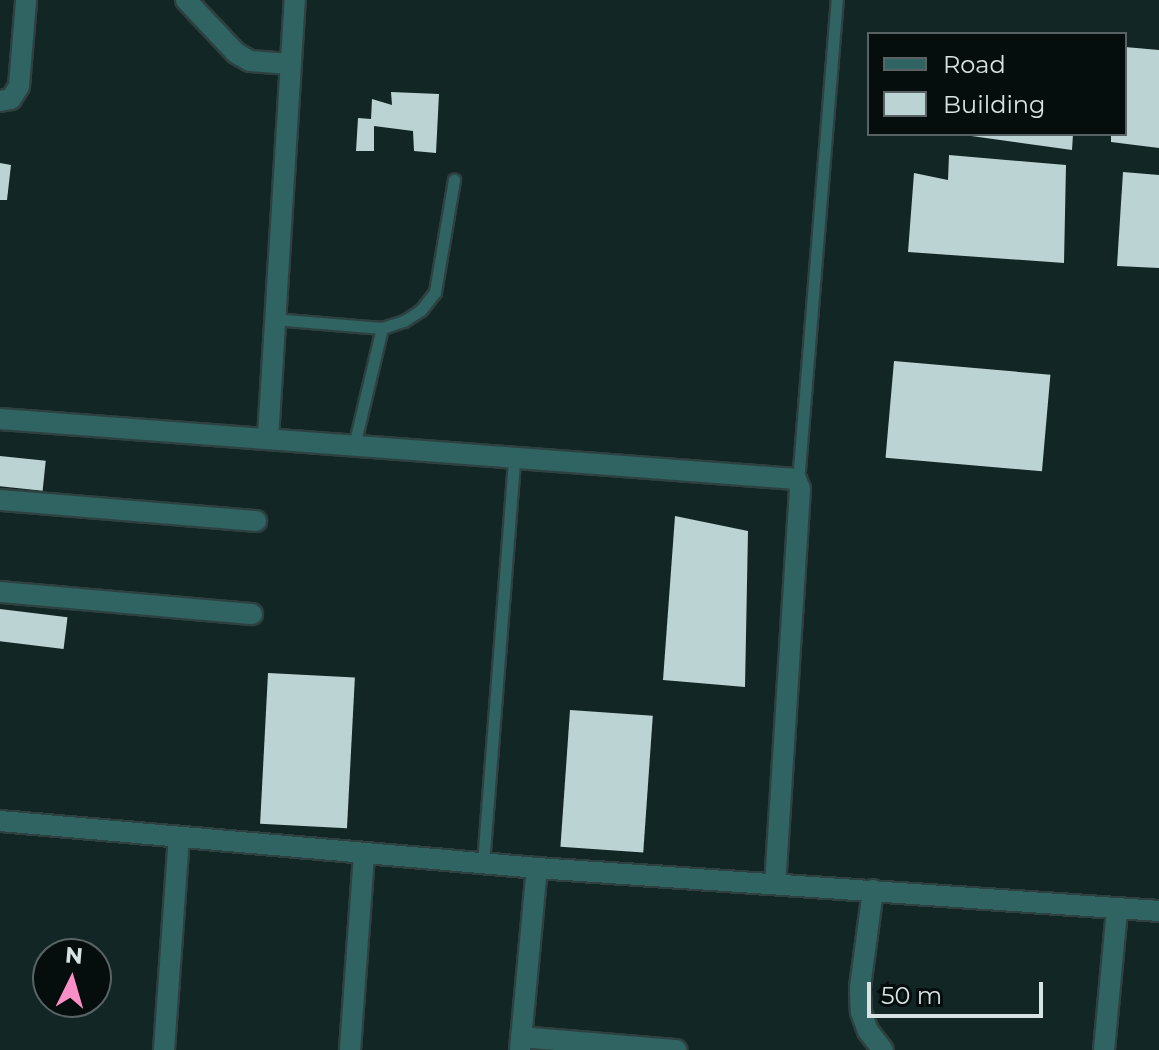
<!DOCTYPE html>
<html>
<head>
<meta charset="utf-8">
<style>
	body { margin:0 }
	#map { position:relative; width:1159px; height:1050px; overflow:hidden; background:#122625; font-family:Montserrat,sans-serif }
	div>[style] { position:absolute }
	.building>* { inset:0; background:#bbd3d2; transform-origin:0 0 }
	.roads { filter:drop-shadow(2px 0 #2e4040) drop-shadow(-2px 0 #2e4040) drop-shadow(0 2px #2e4040) drop-shadow(0 -2px #2e4040) }
	.service>* { height:11px; margin:-5.5px; padding:0 5.5px; transform-origin:5.5px; border-radius:5.5px; background:#2f6463 }
	.minor>* { height:20px; margin:-10px; padding:0 10px; transform-origin:10px; border-radius:10px; background:#2f6463 }
	span { translate:-50% -50%; white-space:nowrap; text-align:center; line-height:1.15; -webkit-text-stroke:8px #050d0d; paint-order:stroke }
	.legend { position:absolute; left:867px; top:32px; width:260px; height:104px; box-sizing:border-box; background:#050d0d; border:2px solid #596363; margin:0; padding:10px 14px; list-style:none; font-size:24px; color:#d7e3e3 }
	.legend li { display:flex; align-items:center; gap:16px; height:40px }
	.legend b { width:40px; border:2px solid #596363 }
	.north { position:absolute; left:32px; top:938px; width:80px; height:80px; box-sizing:border-box; background:#050d0d; border:2px solid #596363; border-radius:50%; rotate:5deg; font-size:22px; font-weight:700; line-height:32px; text-align:center; color:#d7e3e3 }
	.north::after { content:''; display:block; margin:auto; width:28px; height:36px; background:#fa8fc7; clip-path:polygon(50% 0,100% 100%,50% 72%,0 100%) }
	.scale { position:absolute; left:867px; top:982px; width:176px; height:36px; box-sizing:border-box; border:4px solid #d7e3e3; border-top:0; padding-left:10px; font-size:24px; line-height:28px; white-space:nowrap; color:#d7e3e3; -webkit-text-stroke:6px #050d0d; paint-order:stroke }
</style>
</head>
<body>
<div id="map">
	<div class="building">
		<i style="clip-path:polygon(1125px 47px,1159px 50px,1159px 148px,1111px 142px,1111px 134px,1125px 134px)"></i>
		<i style="clip-path:polygon(391px 92px,439px 94px,436px 153px,414px 151px,413px 131px,374px 126px,374px 151px,356px 151px,358px 118px,371px 119px,372px 99px,392px 105px)"></i>
		<i style="clip-path:polygon(957px 134px,1073px 134px,1072px 150px)"></i>
		<i style="clip-path:polygon(949px 155px,1066px 165px,1064px 263px,908px 252px,914px 173px,948px 180px)"></i>
		<i style="clip-path:polygon(0 163px,11px 165px,7px 200px,0 200px)"></i>
		<i style="clip-path:polygon(1123px 172px,1159px 175px,1159px 268px,1117px 266px)"></i>
		<i style="left:894px;top:361px;width:157px;height:97px;rotate:5deg"></i>
		<i style="left:0;top:456px;width:46px;height:30px;rotate:6deg"></i>
		<i style="clip-path:polygon(675px 516px,748px 531px,745px 687px,663px 680px)"></i>
		<i style="left:0;top:609px;width:68px;height:32px;rotate:7deg"></i>
		<i style="left:268px;top:673px;width:87px;height:151px;rotate:3deg"></i>
		<i style="left:570px;top:710px;width:83px;height:137px;rotate:4deg"></i>
	</div>
	<div class="roads">
		<div class="service">
			<i style="left:273px;top:319px;width:109px;rotate:4.7deg"></i>
			<i style="left:382px;top:328px;width:23px;rotate:-18deg"></i>
			<i style="left:404px;top:321px;width:20px;rotate:-33deg"></i>
			<i style="left:421px;top:310px;width:23px;rotate:-52deg"></i>
			<i style="left:435px;top:292px;width:114px;rotate:-80.4deg"></i>
			<i style="left:354px;top:446px;width:121px;rotate:-76.7deg"></i>
			<i style="left:798px;top:482px;width:484px;rotate:-85.4deg"></i>
			<i style="left:483px;top:864px;width:407px;rotate:-85.6deg"></i>
		</div>
		<div class="minor">
			<i style="left:186px;top:0;width:73px;rotate:46.7deg"></i>
			<i style="left:236px;top:53px;width:16px;rotate:30deg"></i>
			<i style="left:250px;top:61px;width:40px;rotate:4.3deg"></i>
			<i style="left:0;top:101px;width:11px;rotate:-10deg"></i>
			<i style="left:11px;top:99px;width:15px;rotate:-58deg"></i>
			<i style="left:19px;top:86px;width:86px;rotate:-85.3deg"></i>
			<i style="left:0;top:419px;width:798px;rotate:4.31deg"></i>
			<i style="left:796px;top:479px;width:11px;rotate:68deg"></i>
			<i style="left:800px;top:489px;width:394px;rotate:93.6deg"></i>
			<i style="left:268px;top:438px;width:439px;rotate:-86.5deg"></i>
			<i style="left:0;top:500px;width:257px;rotate:4.7deg"></i>
			<i style="left:0;top:592px;width:253px;rotate:5deg"></i>
			<i style="left:0;top:821px;width:539px;rotate:5deg"></i>
			<i style="left:537px;top:868px;width:623px;rotate:3.95deg"></i>
			<i style="left:873px;top:890px;width:99px;rotate:97.6deg"></i>
			<i style="left:860px;top:988px;width:24px;rotate:88deg"></i>
			<i style="left:861px;top:1012px;width:20px;rotate:70deg"></i>
			<i style="left:868px;top:1031px;width:24px;rotate:52deg"></i>
			<i style="left:521px;top:1037px;width:156px;rotate:4.8deg"></i>
			<i style="left:164px;top:1050px;width:213px;rotate:-86deg"></i>
			<i style="left:350px;top:1050px;width:196px;rotate:-85.9deg"></i>
			<i style="left:520px;top:1050px;width:183px;rotate:-84.7deg"></i>
			<i style="left:1104px;top:1050px;width:142px;rotate:-84.7deg"></i>
		</div>
	</div>
	<ul class="legend">
	<li><b style="height:10px;background:#2f6463"></b>Road</li>
	<li><b style="height:22px;background:#bbd3d2"></b>Building</li>
	</ul>
	<div class="north">N</div>
	<div class="scale">50 m</div>
</div>
</body>
</html>
